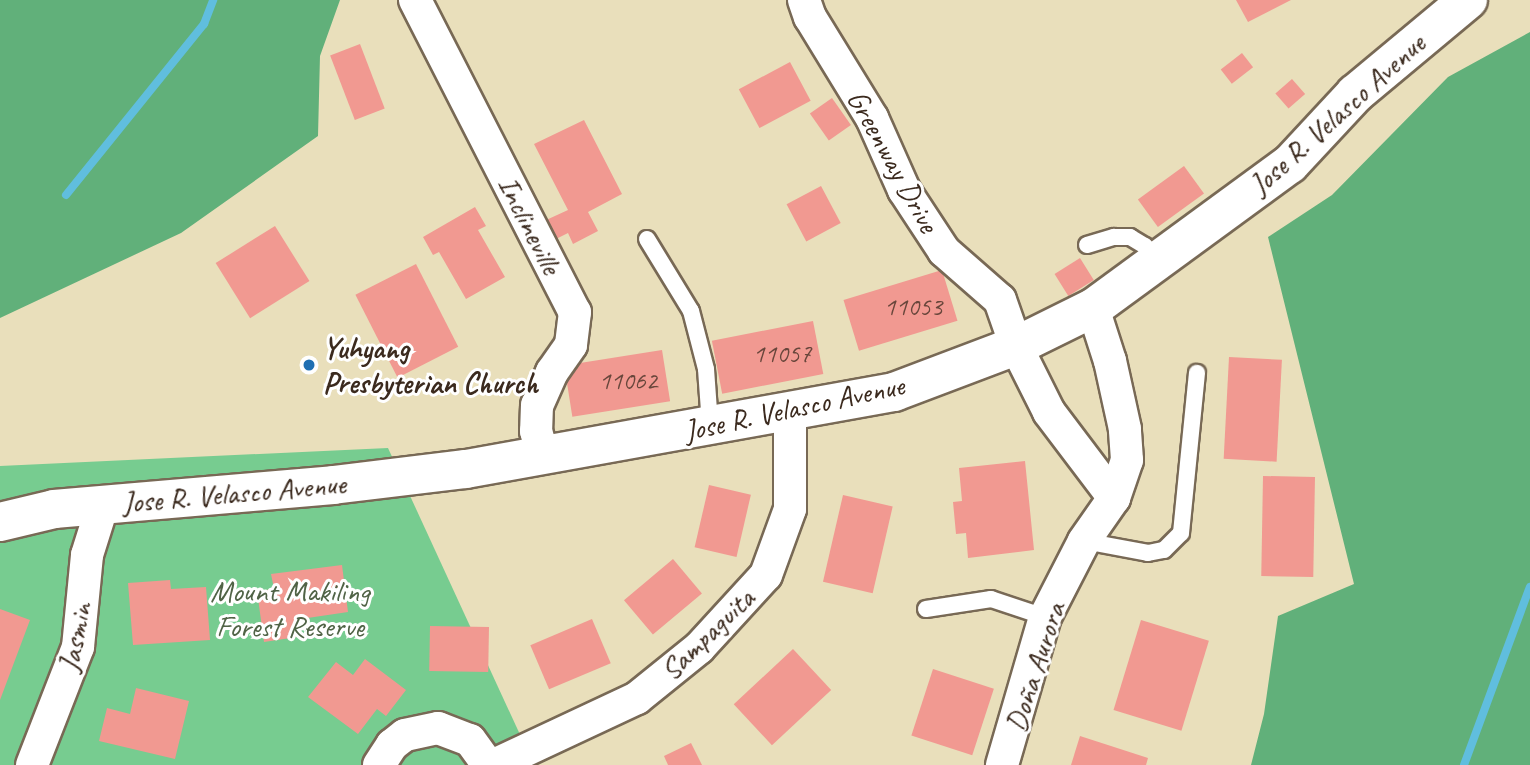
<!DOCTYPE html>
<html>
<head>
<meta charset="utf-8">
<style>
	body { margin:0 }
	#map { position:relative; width:1530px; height:765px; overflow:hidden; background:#e9dfbb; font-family:Caveat,sans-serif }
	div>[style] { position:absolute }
	.green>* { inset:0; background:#77cc90 }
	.forest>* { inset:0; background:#61b07a }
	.stream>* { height:8px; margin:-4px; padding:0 4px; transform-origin:4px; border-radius:4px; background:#60bede }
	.building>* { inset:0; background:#f19991; transform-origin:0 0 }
	.roads { filter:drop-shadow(2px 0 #786955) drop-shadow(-2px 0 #786955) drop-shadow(0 2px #786955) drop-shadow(0 -2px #786955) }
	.service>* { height:16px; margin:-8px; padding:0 8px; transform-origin:8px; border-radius:8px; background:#fff }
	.minor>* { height:32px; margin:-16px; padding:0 16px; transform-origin:16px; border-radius:16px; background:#fff }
	.secondary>* { height:38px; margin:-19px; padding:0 19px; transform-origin:19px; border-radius:19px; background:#fff }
	.dots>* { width:19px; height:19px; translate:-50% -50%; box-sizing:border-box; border:4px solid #fff; border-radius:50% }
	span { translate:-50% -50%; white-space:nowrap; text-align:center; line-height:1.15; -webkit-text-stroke:6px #fff; paint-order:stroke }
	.number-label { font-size:26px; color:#68463b }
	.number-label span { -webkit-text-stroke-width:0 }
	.street-label { font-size:30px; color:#3b2a1e }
	.poi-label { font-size:30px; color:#3b2a1e; font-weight:700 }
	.left { translate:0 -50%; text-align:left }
	.park-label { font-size:30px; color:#506346 }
</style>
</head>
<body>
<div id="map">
	<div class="green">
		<i style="clip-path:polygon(388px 448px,534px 765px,0 765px,0 466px)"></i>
	</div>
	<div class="forest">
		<i style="clip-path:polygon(0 0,340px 0,320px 56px,318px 136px,181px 233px,0 318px)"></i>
		<i style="clip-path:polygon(1530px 32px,1530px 765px,1251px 765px,1264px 714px,1278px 616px,1354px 584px,1268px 237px,1332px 195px,1448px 77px)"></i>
	</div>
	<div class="stream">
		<i style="left:66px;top:195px;width:220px;rotate:-51.1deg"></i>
		<i style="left:204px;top:24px;width:26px;rotate:-69deg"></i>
		<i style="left:1464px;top:765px;width:190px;rotate:-69.7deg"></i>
	</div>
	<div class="building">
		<i style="clip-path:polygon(1236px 0,1291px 0,1248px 22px)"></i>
		<i style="left:360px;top:44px;width:69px;height:32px;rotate:69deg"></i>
		<i style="left:1242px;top:53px;width:18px;height:27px;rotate:52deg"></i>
		<i style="left:790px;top:62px;width:44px;height:58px;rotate:62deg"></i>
		<i style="left:1292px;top:79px;width:20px;height:22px;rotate:49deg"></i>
		<i style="left:832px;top:98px;width:33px;height:27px;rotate:55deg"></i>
		<i style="clip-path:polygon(584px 120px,622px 194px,588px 212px,598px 231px,573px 244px,568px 233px,554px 240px,544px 221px,568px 210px,534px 144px)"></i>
		<i style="left:1184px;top:166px;width:34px;height:57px;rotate:54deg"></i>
		<i style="left:821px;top:186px;width:42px;height:39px;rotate:62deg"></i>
		<i style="clip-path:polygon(475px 207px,486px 226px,478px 230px,505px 277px,466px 299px,439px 252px,433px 255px,423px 237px)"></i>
		<i style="left:275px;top:226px;width:65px;height:70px;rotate:58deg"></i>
		<i style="left:1080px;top:258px;width:26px;height:30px;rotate:58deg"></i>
		<i style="left:416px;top:264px;width:93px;height:68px;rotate:63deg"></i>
		<i style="left:942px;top:270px;width:53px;height:103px;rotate:73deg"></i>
		<i style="left:813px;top:321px;width:54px;height:103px;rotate:79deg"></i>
		<i style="left:662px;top:350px;width:52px;height:99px;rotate:81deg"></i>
		<i style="left:1229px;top:357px;width:53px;height:102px;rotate:3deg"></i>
		<i style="clip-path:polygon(1025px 461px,1034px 550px,968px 558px,966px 533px,956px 534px,953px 502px,962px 501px,959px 468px)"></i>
		<i style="left:1263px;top:476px;width:52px;height:100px;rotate:1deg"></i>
		<i style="left:709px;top:485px;width:43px;height:64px;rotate:13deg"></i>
		<i style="left:843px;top:495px;width:51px;height:89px;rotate:13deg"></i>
		<i style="left:673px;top:559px;width:45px;height:64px;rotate:50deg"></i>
		<i style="clip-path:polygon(342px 565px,348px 612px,294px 620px,297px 637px,264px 642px,257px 591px,274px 589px,271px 574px)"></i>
		<i style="clip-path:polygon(170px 580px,171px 589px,206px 587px,210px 640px,133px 645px,128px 583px)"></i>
		<i style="clip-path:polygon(0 609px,30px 620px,0 700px)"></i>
		<i style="left:592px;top:619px;width:48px;height:67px;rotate:67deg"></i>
		<i style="left:1141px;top:620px;width:71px;height:94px;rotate:17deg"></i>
		<i style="left:430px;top:626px;width:59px;height:45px;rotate:1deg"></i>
		<i style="left:793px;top:649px;width:56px;height:81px;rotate:47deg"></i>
		<i style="clip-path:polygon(365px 659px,406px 690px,386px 716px,377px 709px,358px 734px,308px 697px,336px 662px,353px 675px)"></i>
		<i style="left:933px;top:669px;width:64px;height:70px;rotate:18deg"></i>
		<i style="clip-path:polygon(136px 688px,189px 701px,175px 759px,99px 741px,107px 708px,130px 714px)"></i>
		<i style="clip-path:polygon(1080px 736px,1148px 758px,1146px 765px,1071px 765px)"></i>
		<i style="clip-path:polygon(691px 743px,702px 765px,668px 765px,664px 756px)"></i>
	</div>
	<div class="roads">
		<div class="service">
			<i style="left:647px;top:239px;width:84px;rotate:58.6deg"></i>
			<i style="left:691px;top:311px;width:60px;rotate:75.5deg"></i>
			<i style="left:706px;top:369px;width:56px;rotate:85.9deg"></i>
			<i style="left:1087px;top:245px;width:28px;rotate:-17deg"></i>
			<i style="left:1114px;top:237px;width:16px"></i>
			<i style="left:1130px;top:237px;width:17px;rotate:31deg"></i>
			<i style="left:1145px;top:246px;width:20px;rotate:53deg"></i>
			<i style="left:1084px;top:541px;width:65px;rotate:10.6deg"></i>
			<i style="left:1148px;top:553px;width:16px;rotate:-11deg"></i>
			<i style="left:1164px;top:550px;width:24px;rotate:-45deg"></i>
			<i style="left:1181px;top:533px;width:161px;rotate:-84.3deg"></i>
			<i style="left:926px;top:609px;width:66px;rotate:-8.7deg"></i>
			<i style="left:991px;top:599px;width:57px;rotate:18.4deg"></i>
		</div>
		<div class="minor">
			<i style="left:415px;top:0;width:351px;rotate:62.9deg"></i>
			<i style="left:575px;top:312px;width:33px;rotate:97deg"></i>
			<i style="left:571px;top:345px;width:33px;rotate:125deg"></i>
			<i style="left:552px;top:372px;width:36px;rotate:114deg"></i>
			<i style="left:537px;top:405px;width:26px;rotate:92deg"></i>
			<i style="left:536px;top:431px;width:25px;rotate:74deg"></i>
			<i style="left:804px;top:0;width:18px;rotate:71deg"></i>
			<i style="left:810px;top:17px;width:119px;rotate:58.5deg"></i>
			<i style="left:872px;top:118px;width:79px;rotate:66deg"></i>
			<i style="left:904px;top:190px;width:73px;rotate:56.7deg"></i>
			<i style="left:944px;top:251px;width:74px;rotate:41.2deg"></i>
			<i style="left:1000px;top:300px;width:49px;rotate:70.8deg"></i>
			<i style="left:1016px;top:346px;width:74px;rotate:63.4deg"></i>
			<i style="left:1049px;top:412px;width:108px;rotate:52.9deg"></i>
			<i style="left:32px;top:765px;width:127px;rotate:-68.7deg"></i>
			<i style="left:78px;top:647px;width:92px;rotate:-84.4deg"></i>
			<i style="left:87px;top:555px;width:53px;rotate:-72.6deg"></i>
			<i style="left:379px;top:765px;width:24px;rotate:-57deg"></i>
			<i style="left:392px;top:745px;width:16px;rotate:-38deg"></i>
			<i style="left:405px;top:735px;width:34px;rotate:-12deg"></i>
			<i style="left:438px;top:728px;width:34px;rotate:21deg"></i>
			<i style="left:470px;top:740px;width:31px;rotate:54deg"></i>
			<i style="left:494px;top:765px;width:158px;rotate:-25.1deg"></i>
			<i style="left:637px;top:698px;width:80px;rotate:-38.9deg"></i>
			<i style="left:699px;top:648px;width:99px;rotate:-47.5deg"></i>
			<i style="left:766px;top:575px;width:70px;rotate:-70deg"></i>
			<i style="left:790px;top:509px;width:99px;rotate:-90deg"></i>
			<i style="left:1002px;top:765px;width:154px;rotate:-73.8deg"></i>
			<i style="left:1045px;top:617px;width:85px;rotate:-62.8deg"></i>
			<i style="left:1084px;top:541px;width:52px;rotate:-55.1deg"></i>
			<i style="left:1114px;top:498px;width:40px;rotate:-71.1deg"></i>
			<i style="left:1127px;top:460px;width:31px;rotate:-94deg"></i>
			<i style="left:1125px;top:429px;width:70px;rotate:-102.4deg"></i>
			<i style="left:1110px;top:361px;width:56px;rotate:-107.8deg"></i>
		</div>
		<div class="secondary">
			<i style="left:0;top:522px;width:56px;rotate:-13.5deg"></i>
			<i style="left:54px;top:509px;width:280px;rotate:-4.9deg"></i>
			<i style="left:333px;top:485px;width:134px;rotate:-6.9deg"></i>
			<i style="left:466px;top:469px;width:435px;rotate:-10.2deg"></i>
			<i style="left:894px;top:392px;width:130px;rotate:-20.7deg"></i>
			<i style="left:1016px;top:346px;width:86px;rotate:-26.3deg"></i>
			<i style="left:1093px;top:308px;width:244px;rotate:-36.2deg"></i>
			<i style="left:1290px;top:164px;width:96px;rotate:-47.1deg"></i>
			<i style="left:1355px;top:94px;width:147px;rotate:-39.8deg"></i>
		</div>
	</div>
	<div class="dots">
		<i style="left:309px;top:365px;background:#1f6fb2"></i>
	</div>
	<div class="number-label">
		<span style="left:913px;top:307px">11053</span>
		<span style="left:782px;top:354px">11057</span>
		<span style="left:628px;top:381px">11062</span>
	</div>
	<div class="street-label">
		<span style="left:1337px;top:114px;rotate:-42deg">Jose R. Velasco Avenue</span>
		<span style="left:893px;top:161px;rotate:61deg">Greenway Drive</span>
		<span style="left:530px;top:225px;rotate:63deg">Inclineville</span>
		<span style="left:794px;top:408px;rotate:-12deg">Jose R. Velasco Avenue</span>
		<span style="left:234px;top:493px;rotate:-5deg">Jose R. Velasco Avenue</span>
		<span style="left:707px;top:634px;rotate:-44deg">Sampaguita</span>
		<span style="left:75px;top:637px;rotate:-78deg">Jasmin</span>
		<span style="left:1035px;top:667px;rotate:-72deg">Doña Aurora</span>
	</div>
	<div class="poi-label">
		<span class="left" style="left:323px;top:365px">Yuhyang<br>Presbyterian Church</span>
	</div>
	<div class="park-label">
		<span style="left:290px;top:608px">Mount Makiling<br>Forest Reserve</span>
	</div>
</div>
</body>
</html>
